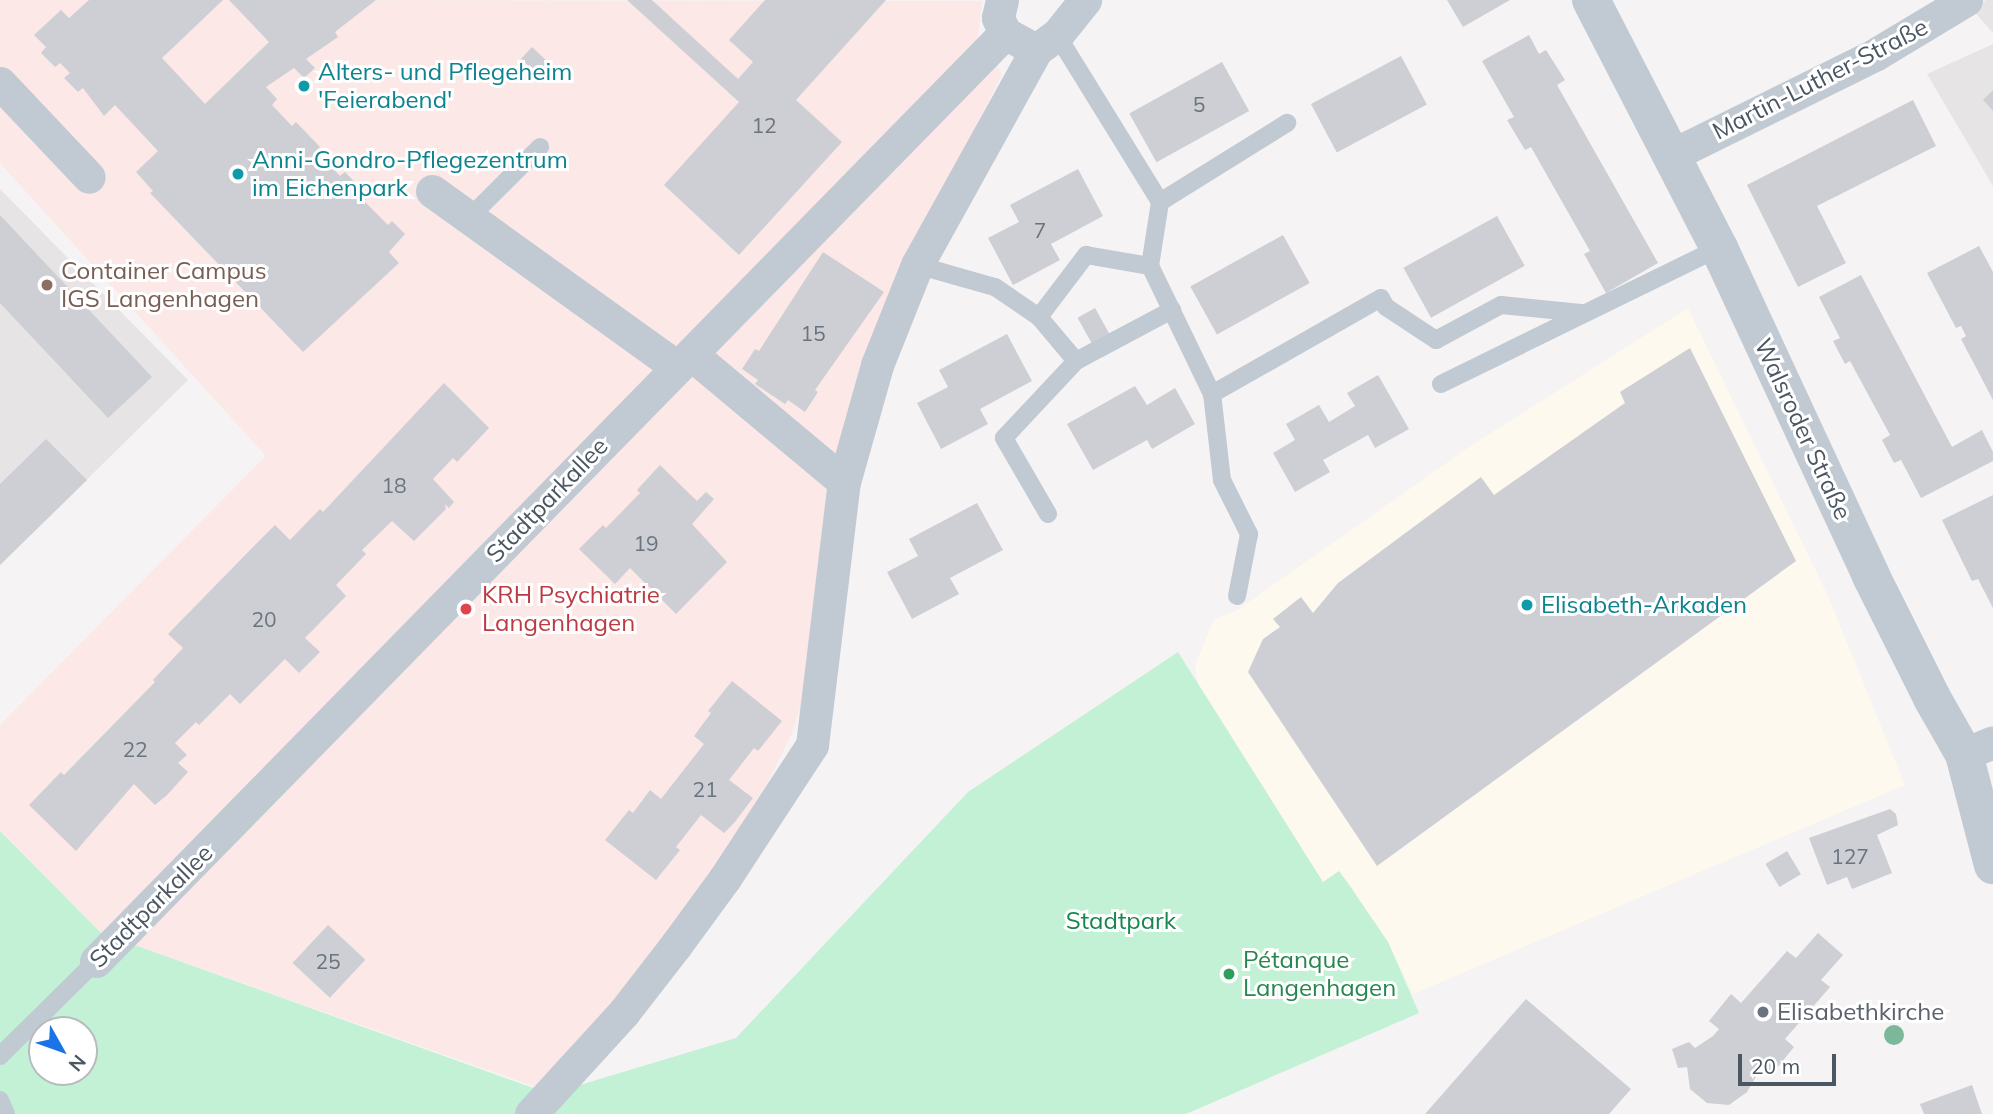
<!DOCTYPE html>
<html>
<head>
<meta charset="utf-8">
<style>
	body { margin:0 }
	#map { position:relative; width:1993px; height:1114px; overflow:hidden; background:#f5f3f3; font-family:Mulish,sans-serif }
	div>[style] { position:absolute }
	.commercial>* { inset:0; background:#fdf9ef }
	.education>* { inset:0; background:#e6e4e5 }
	.medical>* { inset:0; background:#fce8e6 }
	.green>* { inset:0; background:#c3f1d5 }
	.building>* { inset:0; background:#cdcfd5; transform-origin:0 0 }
	.service>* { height:18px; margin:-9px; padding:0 9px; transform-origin:9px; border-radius:9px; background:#c1cad2 }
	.minor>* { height:33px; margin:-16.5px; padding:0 16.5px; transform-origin:16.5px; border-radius:16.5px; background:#c1cad2 }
	.tertiary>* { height:38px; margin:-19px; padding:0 19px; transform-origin:19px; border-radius:19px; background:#c1cad2 }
	.trees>* { width:20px; height:20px; margin:-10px; border-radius:50%; background:#7bb799 }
	.dots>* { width:19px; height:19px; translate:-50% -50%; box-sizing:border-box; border:4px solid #fff; border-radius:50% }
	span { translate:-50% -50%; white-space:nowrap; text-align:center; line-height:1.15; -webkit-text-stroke:6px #fff; paint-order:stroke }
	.number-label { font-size:21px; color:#6b747e }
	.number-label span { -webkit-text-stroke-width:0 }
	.culture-label { font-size:24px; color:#0d838f }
	.left { translate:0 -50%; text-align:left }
	.street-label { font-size:24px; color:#4a5661 }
	.education-label { font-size:24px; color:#785e54 }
	.health-label { font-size:24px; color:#be3a42 }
	.park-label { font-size:24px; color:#17864f }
	.leisure-label { font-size:24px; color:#27864d }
	.worship-label { font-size:24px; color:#5b616d }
	.north { position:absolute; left:28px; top:1016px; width:70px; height:70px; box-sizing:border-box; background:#fff; border:2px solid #b7bbc0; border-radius:50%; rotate:130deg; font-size:19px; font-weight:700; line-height:28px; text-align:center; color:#4a5661 }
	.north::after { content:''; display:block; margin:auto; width:24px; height:32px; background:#1a73e8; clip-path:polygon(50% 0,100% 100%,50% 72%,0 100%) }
	.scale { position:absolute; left:1738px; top:1054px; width:98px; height:32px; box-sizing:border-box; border:4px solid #4a5661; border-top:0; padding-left:9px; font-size:21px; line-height:24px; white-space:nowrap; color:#4a5661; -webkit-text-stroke:5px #fff; paint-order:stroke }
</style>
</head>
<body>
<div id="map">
	<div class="commercial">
		<i style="clip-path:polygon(1688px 308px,1828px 596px,1905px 785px,1413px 994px,1388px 942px,1339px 871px,1323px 882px,1198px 683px,1195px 665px,1214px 619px,1236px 611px,1472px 445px)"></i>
	</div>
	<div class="education">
		<i style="clip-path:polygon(1986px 0,1993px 0,1993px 33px,1973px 10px)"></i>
		<i style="clip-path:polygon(1993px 44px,1993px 186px,1927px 74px)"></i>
		<i style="clip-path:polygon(0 189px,188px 380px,0 565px)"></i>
	</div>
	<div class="medical">
		<i style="clip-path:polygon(0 0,982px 1px,978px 37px,1002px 74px,908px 263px,805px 692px,792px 733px,766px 786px,671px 938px,539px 1088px,101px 933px,0 831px,0 725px,266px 456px,0 163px)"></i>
	</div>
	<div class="green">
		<i style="clip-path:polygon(evenodd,1178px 652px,1323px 882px,1339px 871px,1350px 886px,1388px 942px,1419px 1013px,1186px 1114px,0 1114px,0 831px,101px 933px,550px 1094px,736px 1038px,968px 792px,1178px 652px,42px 1030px,84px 1030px,84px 1072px,42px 1072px,42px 1030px)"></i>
	</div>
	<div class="building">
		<i style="clip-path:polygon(89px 0,223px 0,162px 58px,205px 104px,269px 42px,229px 0,376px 0,335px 32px,338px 37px,306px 59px,315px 68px,304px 78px,294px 68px,266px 87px,277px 99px,272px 105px,292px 126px,296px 122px,320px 147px,316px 151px,340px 176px,345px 172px,369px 197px,364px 201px,388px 225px,392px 221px,405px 234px,389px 252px,399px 263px,303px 352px,150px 193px,153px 191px,136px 172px,158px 151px,115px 105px,104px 116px,83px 88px,78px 92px,64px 78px,70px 73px,60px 63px,55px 67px,41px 53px,46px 47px,34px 35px,61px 10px,69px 18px)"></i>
		<i style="clip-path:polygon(627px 0,652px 0,738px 79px,753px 62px,729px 40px,765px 0,886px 0,796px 100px,842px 142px,739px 255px,664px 185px,739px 102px)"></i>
		<i style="clip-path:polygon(1447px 0,1510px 0,1463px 27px)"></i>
		<i style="clip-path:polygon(1529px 35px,1539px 54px,1546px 50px,1565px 80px,1557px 85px,1658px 263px,1606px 293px,1584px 254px,1590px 251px,1531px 147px,1525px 150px,1507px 120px,1514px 117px,1482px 61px)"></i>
		<i style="left:532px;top:47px;width:26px;height:16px;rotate:43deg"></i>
		<i style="left:1401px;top:56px;width:55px;height:102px;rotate:62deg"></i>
		<i style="left:1222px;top:62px;width:56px;height:106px;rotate:61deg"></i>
		<i style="clip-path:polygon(1993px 90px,1993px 111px,1983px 100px)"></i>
		<i style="clip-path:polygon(1913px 100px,1936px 146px,1817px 206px,1846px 263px,1798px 287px,1747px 185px)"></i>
		<i style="clip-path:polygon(1078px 169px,1103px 216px,1051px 244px,1060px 260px,1013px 285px,988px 238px,1019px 222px,1010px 205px)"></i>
		<i style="clip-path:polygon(0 215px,152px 377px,108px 418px,0 303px)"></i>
		<i style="left:1497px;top:216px;width:57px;height:107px;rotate:61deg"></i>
		<i style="left:1283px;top:235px;width:55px;height:106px;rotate:61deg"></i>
		<i style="clip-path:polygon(1979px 246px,1993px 272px,1993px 400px,1961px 339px,1966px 336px,1961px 326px,1956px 328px,1927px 273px)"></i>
		<i style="clip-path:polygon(823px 252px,884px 292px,815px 390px,818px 392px,805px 412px,788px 400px,785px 404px,755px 384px,758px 380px,742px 369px,755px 349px,759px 351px)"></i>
		<i style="clip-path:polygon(1861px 275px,1952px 447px,1982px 430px,1993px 452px,1993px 461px,1921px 498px,1901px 460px,1894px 463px,1882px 440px,1890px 435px,1850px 361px,1845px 364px,1833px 341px,1840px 338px,1819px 297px)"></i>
		<i style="left:1095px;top:308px;width:31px;height:20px;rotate:61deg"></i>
		<i style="clip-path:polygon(1007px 334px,1032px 381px,980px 409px,988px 424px,941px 449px,917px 403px,948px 387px,939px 370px)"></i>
		<i style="clip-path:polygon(1690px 348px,1796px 561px,1377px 866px,1248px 672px,1263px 639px,1280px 627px,1273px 619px,1301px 597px,1313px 613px,1338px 583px,1481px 477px,1494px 495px,1625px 403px,1620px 392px)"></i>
		<i style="clip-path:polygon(1378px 375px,1409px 429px,1375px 448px,1368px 435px,1323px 460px,1330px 472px,1295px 492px,1273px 453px,1295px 440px,1286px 424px,1319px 405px,1329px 422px,1355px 406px,1347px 393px)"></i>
		<i style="clip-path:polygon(444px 383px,489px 428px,457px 462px,453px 458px,433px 479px,454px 502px,449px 508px,445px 504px,446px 509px,414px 541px,392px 521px,362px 550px,366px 554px,336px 585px,346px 596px,305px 638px,320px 652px,299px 673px,285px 659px,240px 704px,230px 694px,199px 725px,196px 722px,175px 743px,187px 755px,178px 763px,188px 772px,167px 795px,155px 805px,134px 784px,76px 851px,29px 805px,61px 772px,64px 775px,155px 682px,153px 680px,183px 648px,168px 634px,251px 549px,275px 525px,290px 540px,320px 509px,323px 512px)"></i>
		<i style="clip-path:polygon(1135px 386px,1147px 405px,1175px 388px,1195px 424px,1152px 449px,1147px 440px,1093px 470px,1067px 424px)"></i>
		<i style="clip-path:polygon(46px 439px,87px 480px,0 565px,0 484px)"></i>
		<i style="clip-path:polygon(660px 465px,697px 501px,706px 492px,714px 499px,692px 524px,727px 562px,676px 614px,630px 568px,615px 584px,579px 549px,603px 525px,606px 528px,640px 493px,637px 490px)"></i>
		<i style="clip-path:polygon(1993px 495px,1993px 608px,1978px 579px,1972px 581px,1942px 520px)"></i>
		<i style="clip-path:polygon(977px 503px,1003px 550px,950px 578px,959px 594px,912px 619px,887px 572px,918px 556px,909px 539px)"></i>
		<i style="clip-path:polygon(732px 681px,782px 721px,758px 751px,754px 748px,729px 780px,753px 798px,734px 823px,724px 833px,701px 815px,676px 847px,680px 850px,656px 880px,605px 840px,629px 810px,633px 813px,650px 790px,661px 799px,704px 744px,694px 736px,711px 713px,708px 711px)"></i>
		<i style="clip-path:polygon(1890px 809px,1896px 814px,1898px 825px,1877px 835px,1892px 873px,1852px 889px,1847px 877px,1827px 885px,1809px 838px)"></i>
		<i style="left:1787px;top:851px;width:27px;height:25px;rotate:59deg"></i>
		<i style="left:328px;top:925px;width:51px;height:52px;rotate:43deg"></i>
		<i style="clip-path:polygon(1818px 933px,1843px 955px,1821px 980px,1830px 987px,1785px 1039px,1794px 1047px,1772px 1074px,1762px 1066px,1747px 1092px,1729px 1105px,1707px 1103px,1690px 1089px,1687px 1067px,1678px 1068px,1672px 1049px,1689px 1042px,1695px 1048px,1713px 1036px,1719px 1029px,1709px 1021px,1731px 994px,1741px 1003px,1787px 951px,1796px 958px)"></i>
		<i style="clip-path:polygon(1526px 999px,1631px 1089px,1609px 1114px,1425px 1114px)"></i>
		<i style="clip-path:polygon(1972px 1085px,1982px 1114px,1924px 1114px,1920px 1104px)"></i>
	</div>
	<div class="service">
		<i style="left:1057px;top:35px;width:196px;rotate:58.3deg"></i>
		<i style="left:468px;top:219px;width:102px;rotate:-45deg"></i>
		<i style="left:917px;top:265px;width:81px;rotate:15.8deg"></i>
		<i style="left:995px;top:287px;width:53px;rotate:34.3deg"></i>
		<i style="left:1039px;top:317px;width:78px;rotate:-52.8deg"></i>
		<i style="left:1086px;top:255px;width:65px;rotate:9.8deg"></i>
		<i style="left:1039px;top:317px;width:57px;rotate:49.9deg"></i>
		<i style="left:1441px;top:384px;width:309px;rotate:-26.1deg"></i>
		<i style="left:1212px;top:394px;width:142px;rotate:-115.8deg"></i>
		<i style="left:1150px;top:266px;width:65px;rotate:-81.1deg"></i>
		<i style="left:1160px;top:202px;width:150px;rotate:-31.9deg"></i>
		<i style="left:1048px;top:514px;width:88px;rotate:-120.1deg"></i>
		<i style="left:1004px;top:438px;width:105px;rotate:-46.9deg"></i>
		<i style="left:1076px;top:361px;width:109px;rotate:-28deg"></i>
		<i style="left:1237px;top:596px;width:63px;rotate:-79deg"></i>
		<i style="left:1249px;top:534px;width:60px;rotate:-116.6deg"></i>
		<i style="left:1222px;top:480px;width:87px;rotate:-96.6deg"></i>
		<i style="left:1212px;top:394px;width:194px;rotate:-29.6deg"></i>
		<i style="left:1381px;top:298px;width:10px;rotate:61deg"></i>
		<i style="left:1386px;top:307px;width:60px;rotate:33.4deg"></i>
		<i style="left:1436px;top:340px;width:74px;rotate:-28.3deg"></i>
		<i style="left:1501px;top:305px;width:80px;rotate:5.7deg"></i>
		<i style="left:0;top:1056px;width:135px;rotate:-44.7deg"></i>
		<i style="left:0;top:1100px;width:15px;rotate:67deg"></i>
	</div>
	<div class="minor">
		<i style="left:1002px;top:0;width:18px;rotate:103deg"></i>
		<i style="left:998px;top:18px;width:17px;rotate:65deg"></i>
		<i style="left:1005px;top:33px;width:35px;rotate:29deg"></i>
		<i style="left:1036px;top:50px;width:26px;rotate:-36deg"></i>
		<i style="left:1057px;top:35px;width:45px;rotate:-51.3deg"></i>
		<i style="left:0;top:83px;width:129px;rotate:46.6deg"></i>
		<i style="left:1672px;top:155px;width:228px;rotate:-26.3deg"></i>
		<i style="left:1876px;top:54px;width:105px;rotate:-31deg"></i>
		<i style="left:432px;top:191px;width:302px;rotate:35.7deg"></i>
		<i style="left:691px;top:354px;width:199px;rotate:39.9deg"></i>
		<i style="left:1964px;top:754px;width:31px;rotate:-22deg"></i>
		<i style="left:96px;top:961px;width:1299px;rotate:-45.59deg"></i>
		<i style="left:531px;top:1114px;width:138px;rotate:-47.6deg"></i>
		<i style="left:624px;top:1012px;width:85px;rotate:-52.2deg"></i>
		<i style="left:676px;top:945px;width:83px;rotate:-53.8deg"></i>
		<i style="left:725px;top:878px;width:159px;rotate:-56.8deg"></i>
		<i style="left:812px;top:745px;width:265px;rotate:-83.1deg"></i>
		<i style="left:844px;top:482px;width:122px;rotate:-74.2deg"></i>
		<i style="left:877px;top:365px;width:108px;rotate:-68.2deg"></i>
		<i style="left:917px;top:265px;width:246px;rotate:-61deg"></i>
	</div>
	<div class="tertiary">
		<i style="left:1591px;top:0;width:279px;rotate:62.7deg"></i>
		<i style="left:1719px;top:248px;width:362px;rotate:65.1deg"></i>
		<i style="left:1871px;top:576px;width:136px;rotate:63.4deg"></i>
		<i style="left:1932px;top:698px;width:64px;rotate:60.3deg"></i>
		<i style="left:1964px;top:754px;width:115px;rotate:75.4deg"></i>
	</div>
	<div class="trees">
		<i style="left:1894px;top:1035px"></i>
	</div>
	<div class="dots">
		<i style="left:304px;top:86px;background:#0f9aa8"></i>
		<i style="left:238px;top:174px;background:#0f9aa8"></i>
		<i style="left:47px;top:285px;background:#8d6e63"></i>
		<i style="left:1527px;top:605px;background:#0f9aa8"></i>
		<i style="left:466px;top:609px;background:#e0444e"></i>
		<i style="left:1229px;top:974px;background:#2e9e5b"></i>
		<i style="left:1763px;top:1012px;background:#6b7280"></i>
	</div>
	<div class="number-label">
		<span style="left:1199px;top:104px">5</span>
		<span style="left:764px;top:125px">12</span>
		<span style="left:1040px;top:230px">7</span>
		<span style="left:813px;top:333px">15</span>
		<span style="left:394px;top:485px">18</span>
		<span style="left:646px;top:543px">19</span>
		<span style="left:264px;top:619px">20</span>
		<span style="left:135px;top:749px">22</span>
		<span style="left:705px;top:789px">21</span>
		<span style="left:1850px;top:856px">127</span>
		<span style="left:328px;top:961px">25</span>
	</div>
	<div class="culture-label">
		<span class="left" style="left:318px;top:86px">Alters- und Pflegeheim<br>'Feierabend'</span>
		<span class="left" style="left:252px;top:174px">Anni-Gondro-Pflegezentrum<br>im Eichenpark</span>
		<span class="left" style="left:1541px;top:605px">Elisabeth-Arkaden</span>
	</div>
	<div class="street-label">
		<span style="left:1820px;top:79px;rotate:-27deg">Martin-Luther-Straße</span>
		<span style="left:1803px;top:429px;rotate:65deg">Walsroder Straße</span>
		<span style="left:547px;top:500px;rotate:-46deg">Stadtparkallee</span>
		<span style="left:151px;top:906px;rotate:-45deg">Stadtparkallee</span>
	</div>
	<div class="education-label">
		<span class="left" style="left:61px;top:285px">Container Campus<br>IGS Langenhagen</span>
	</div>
	<div class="health-label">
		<span class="left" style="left:482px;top:609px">KRH Psychiatrie<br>Langenhagen</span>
	</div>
	<div class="park-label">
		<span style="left:1121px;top:921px">Stadtpark</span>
	</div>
	<div class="leisure-label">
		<span class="left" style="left:1243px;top:974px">Pétanque<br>Langenhagen</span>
	</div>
	<div class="worship-label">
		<span class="left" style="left:1777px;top:1012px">Elisabethkirche</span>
	</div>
	<div class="north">N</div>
	<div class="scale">20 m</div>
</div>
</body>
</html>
